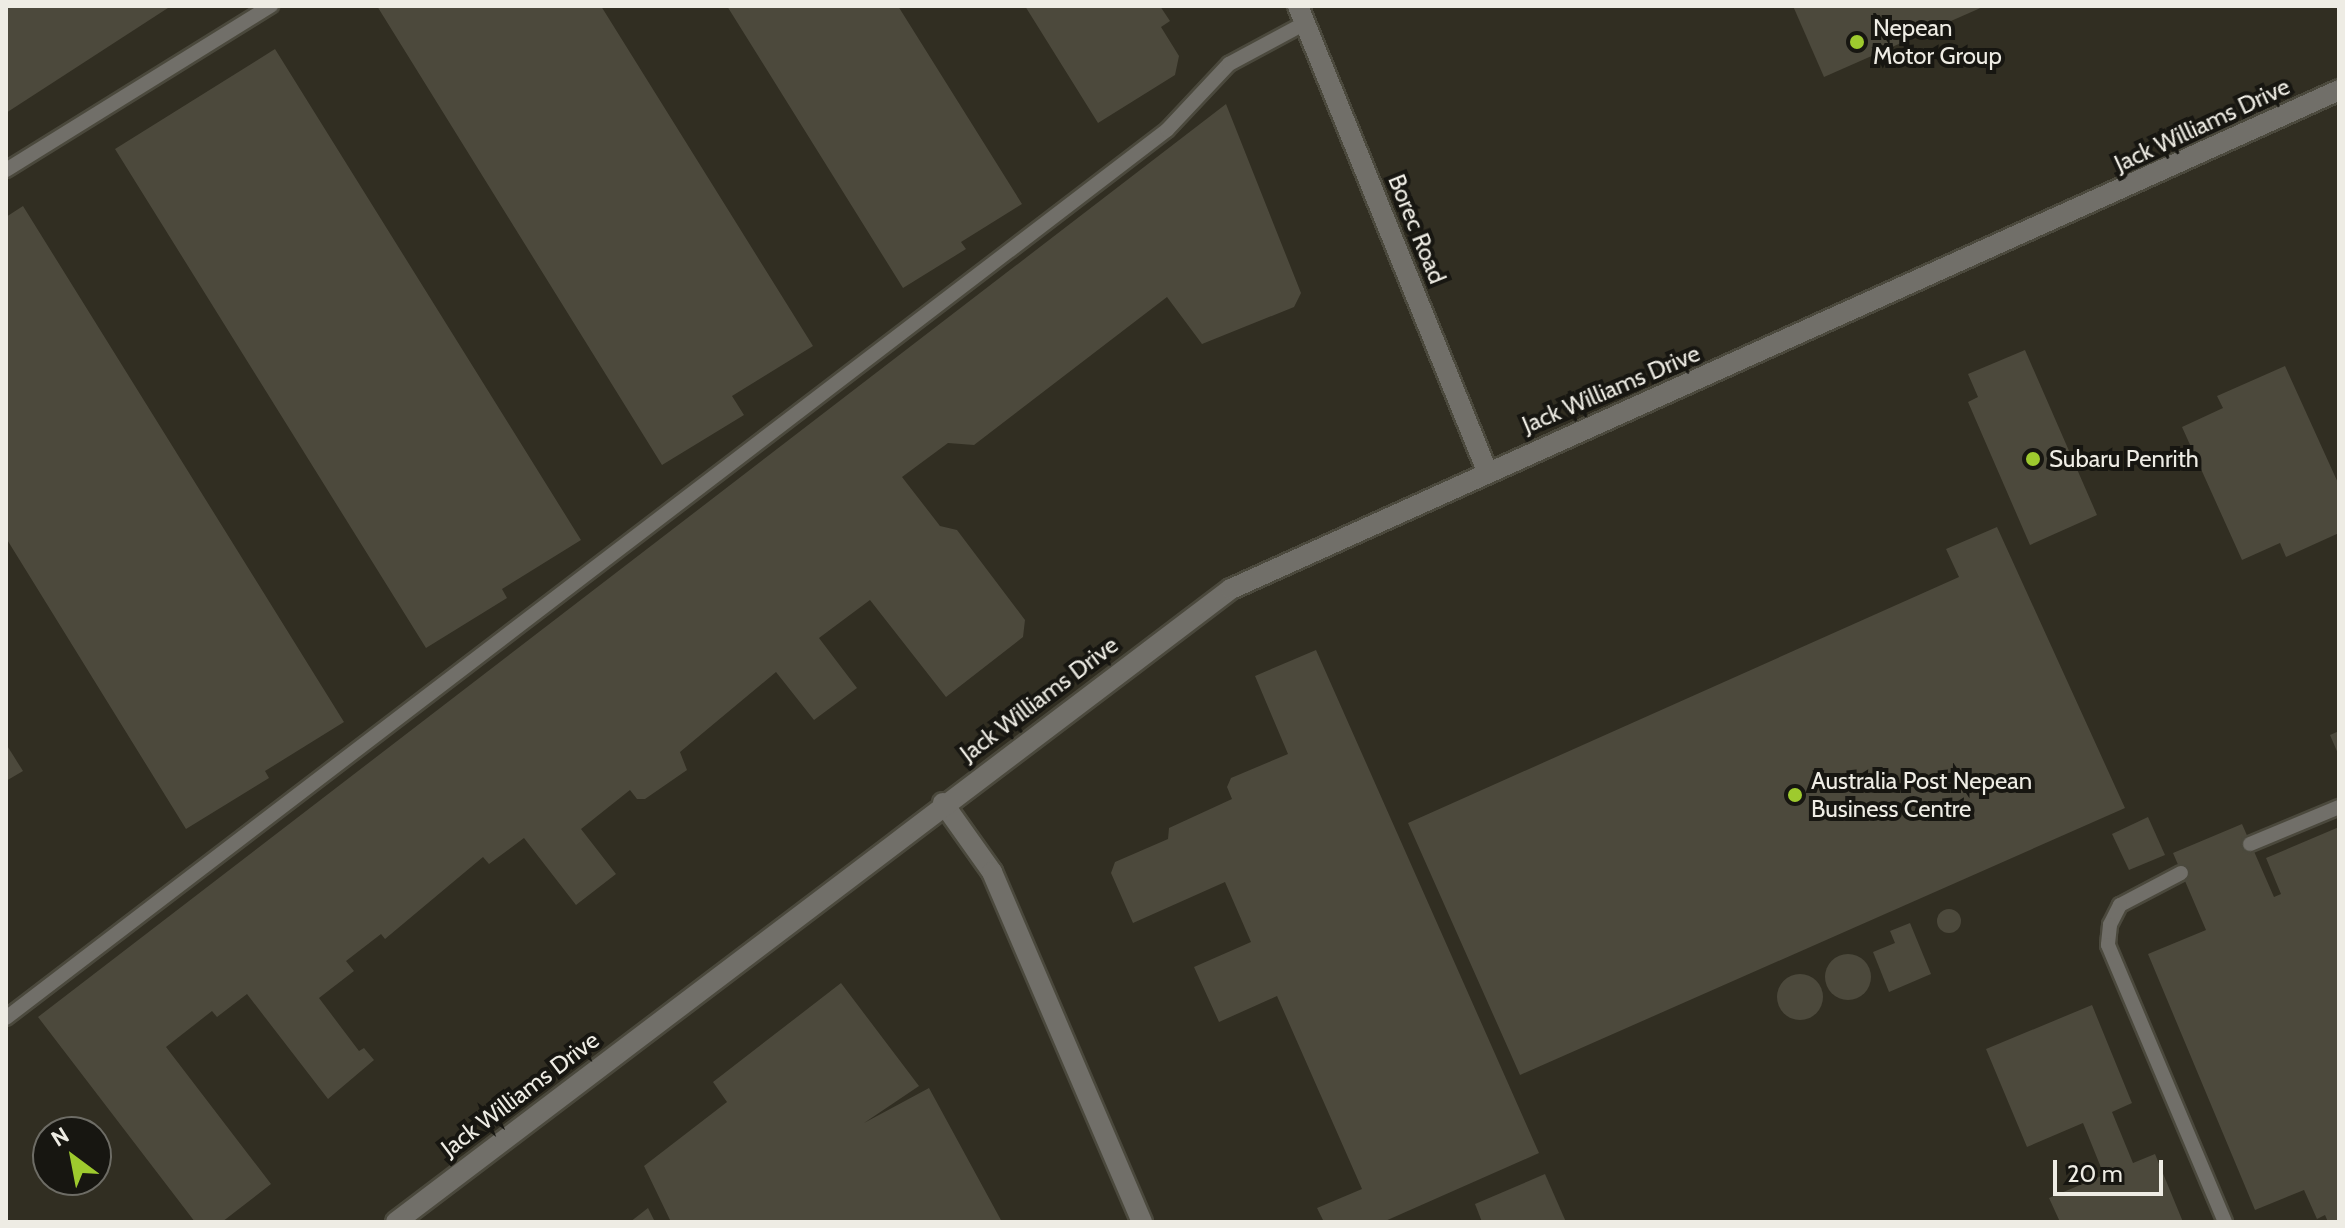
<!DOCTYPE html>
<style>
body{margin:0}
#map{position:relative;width:2345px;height:1228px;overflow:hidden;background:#312e22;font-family:Cabin,sans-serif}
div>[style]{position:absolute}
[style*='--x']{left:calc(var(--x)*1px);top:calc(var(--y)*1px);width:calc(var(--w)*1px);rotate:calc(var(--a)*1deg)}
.building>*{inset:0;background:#4c493c}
.round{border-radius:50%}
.roads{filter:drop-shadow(2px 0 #4b493d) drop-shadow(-2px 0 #4b493d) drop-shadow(0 2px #4b493d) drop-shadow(0 -2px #4b493d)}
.lane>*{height:14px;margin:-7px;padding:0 7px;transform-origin:7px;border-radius:7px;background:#716f69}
.street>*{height:20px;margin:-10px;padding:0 10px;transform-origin:10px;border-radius:10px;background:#716f69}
.dots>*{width:22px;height:22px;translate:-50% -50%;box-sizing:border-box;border:4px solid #171611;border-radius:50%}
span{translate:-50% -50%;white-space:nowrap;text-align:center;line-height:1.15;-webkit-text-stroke:8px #171611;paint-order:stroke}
.poi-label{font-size:24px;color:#eeece4}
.left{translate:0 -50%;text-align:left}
.street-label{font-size:24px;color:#eeece4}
.frame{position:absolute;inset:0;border:8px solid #eeece4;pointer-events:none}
.north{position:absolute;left:32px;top:1116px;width:80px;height:80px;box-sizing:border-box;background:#171611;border:2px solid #6d6c65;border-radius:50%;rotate:328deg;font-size:22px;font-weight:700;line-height:32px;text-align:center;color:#eeece4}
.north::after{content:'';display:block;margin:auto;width:28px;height:36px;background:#9eca2e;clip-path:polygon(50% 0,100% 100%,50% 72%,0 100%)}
.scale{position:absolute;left:2053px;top:1160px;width:110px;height:36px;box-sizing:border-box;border:4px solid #eeece4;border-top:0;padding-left:10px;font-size:24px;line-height:28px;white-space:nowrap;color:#eeece4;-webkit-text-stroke:6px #171611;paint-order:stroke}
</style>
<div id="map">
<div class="building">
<i style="clip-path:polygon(6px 6px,171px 6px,6px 113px)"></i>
<i style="clip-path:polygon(377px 6px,601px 6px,813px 346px,732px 396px,744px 415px,662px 465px)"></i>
<i style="clip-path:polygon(727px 6px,898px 6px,1022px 204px,961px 242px,966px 249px,903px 288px)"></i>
<i style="clip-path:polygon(1025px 6px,1160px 6px,1170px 21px,1161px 27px,1179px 56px,1175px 75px,1098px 123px)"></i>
<i style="clip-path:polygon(1793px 6px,1985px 6px,1824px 77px)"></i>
<i style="clip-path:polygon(275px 49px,581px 540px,502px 589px,507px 598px,426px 648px,115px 149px)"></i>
<i style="clip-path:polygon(1226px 104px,1301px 293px,1294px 307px,1202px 344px,1167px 297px,974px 445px,948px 443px,902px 477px,940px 526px,957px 530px,1025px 620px,1023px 637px,946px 697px,870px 600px,819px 638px,857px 688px,814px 720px,776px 672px,680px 752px,687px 770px,645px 799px,637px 799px,630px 790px,581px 829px,616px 874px,576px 905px,524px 838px,489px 864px,483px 857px,385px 939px,381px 934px,346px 961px,354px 971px,319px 998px,359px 1051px,364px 1048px,374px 1060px,328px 1099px,247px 994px,217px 1017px,212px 1011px,166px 1047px,271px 1184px,222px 1222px,195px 1222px,38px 1017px)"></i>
<i style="clip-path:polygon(23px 206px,344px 722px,265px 771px,269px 778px,186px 829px,6px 538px,6px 217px)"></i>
<i style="clip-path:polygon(2025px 350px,2097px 515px,2030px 545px,1968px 402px,1978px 397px,1968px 374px)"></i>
<i style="clip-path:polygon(2285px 366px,2339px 485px,2339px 533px,2286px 557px,2280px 543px,2242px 560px,2182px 427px,2223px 408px,2217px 396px)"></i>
<i style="clip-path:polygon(1997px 527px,2125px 808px,1520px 1075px,1408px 823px,1959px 577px,1946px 549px)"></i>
<i style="clip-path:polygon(1316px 650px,1539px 1153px,1383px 1222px,1324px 1222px,1317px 1208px,1362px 1189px,1277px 996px,1219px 1022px,1194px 967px,1251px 942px,1225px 882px,1133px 923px,1111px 873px,1115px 862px,1168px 839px,1169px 828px,1232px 799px,1227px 787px,1231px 778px,1288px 754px,1255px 676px)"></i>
<i style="clip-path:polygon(2339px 731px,2339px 756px,2330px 735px)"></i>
<i style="clip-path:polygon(6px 744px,23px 771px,6px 781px)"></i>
<i style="clip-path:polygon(2148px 817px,2165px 855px,2129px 870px,2112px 834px)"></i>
<i style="clip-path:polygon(2242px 824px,2274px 897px,2281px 894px,2266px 858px,2339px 827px,2339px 1222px,2328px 1222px,2325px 1215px,2317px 1219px,2304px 1190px,2255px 1210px,2148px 954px,2206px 930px,2173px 853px)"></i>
<i class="round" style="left:1937px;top:909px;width:24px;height:24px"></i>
<i style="clip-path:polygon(1910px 923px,1931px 974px,1889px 992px,1873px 952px,1895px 943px,1890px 931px)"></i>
<i class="round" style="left:1825px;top:954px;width:46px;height:46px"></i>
<i class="round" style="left:1777px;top:974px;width:46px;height:46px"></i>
<i style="clip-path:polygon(841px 983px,919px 1086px,864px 1123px,929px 1088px,1002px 1222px,671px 1222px,644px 1166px,727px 1102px,713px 1082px)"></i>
<i style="clip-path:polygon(2092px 1005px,2132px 1103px,2112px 1112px,2133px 1163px,2155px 1154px,2183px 1222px,2060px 1222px,2049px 1198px,2104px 1175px,2083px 1123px,2027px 1147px,1986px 1049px)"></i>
<i style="clip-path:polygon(1545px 1174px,1566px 1222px,1482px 1222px,1475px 1204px)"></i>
<i style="clip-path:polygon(648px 1208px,655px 1222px,630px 1222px)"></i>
</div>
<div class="roads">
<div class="lane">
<i style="--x:6;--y:170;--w:312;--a:-31.8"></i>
<i style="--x:2250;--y:844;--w:96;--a:-22.6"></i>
<i style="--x:2181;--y:873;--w:69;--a:152.3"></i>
<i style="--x:2120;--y:905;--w:22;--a:117"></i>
<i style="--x:2110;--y:925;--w:20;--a:96"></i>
<i style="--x:2108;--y:945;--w:301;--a:67.1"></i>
<i style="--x:6;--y:1018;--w:1462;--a:-37.41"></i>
<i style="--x:1167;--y:130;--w:91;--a:-46.8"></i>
<i style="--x:1229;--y:64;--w:86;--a:-28.3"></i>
</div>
<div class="street">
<i style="--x:1298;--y:6;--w:502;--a:67.88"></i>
<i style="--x:943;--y:803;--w:85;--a:54.6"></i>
<i style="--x:992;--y:872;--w:381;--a:66.8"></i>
<i style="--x:396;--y:1222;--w:1048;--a:-37.17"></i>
<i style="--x:1231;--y:589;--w:1215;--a:-24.24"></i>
</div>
</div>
<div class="dots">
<i style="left:1857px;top:42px;background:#9eca2e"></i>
<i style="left:2033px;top:459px;background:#9eca2e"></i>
<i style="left:1795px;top:795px;background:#9eca2e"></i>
</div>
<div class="poi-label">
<span class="left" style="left:1873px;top:42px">Nepean<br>Motor Group</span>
<span class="left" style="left:2049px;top:459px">Subaru Penrith</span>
<span class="left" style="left:1811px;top:795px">Australia Post Nepean<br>Business Centre</span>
</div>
<div class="street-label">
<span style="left:2202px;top:125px;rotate:-25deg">Jack Williams Drive</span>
<span style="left:1417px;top:229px;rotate:68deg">Borec Road</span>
<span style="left:1611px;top:389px;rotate:-23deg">Jack Williams Drive</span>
<span style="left:1039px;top:699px;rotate:-37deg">Jack Williams Drive</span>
<span style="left:520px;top:1094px;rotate:-37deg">Jack Williams Drive</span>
</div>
<div class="frame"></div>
<div class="north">N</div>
<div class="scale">20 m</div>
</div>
